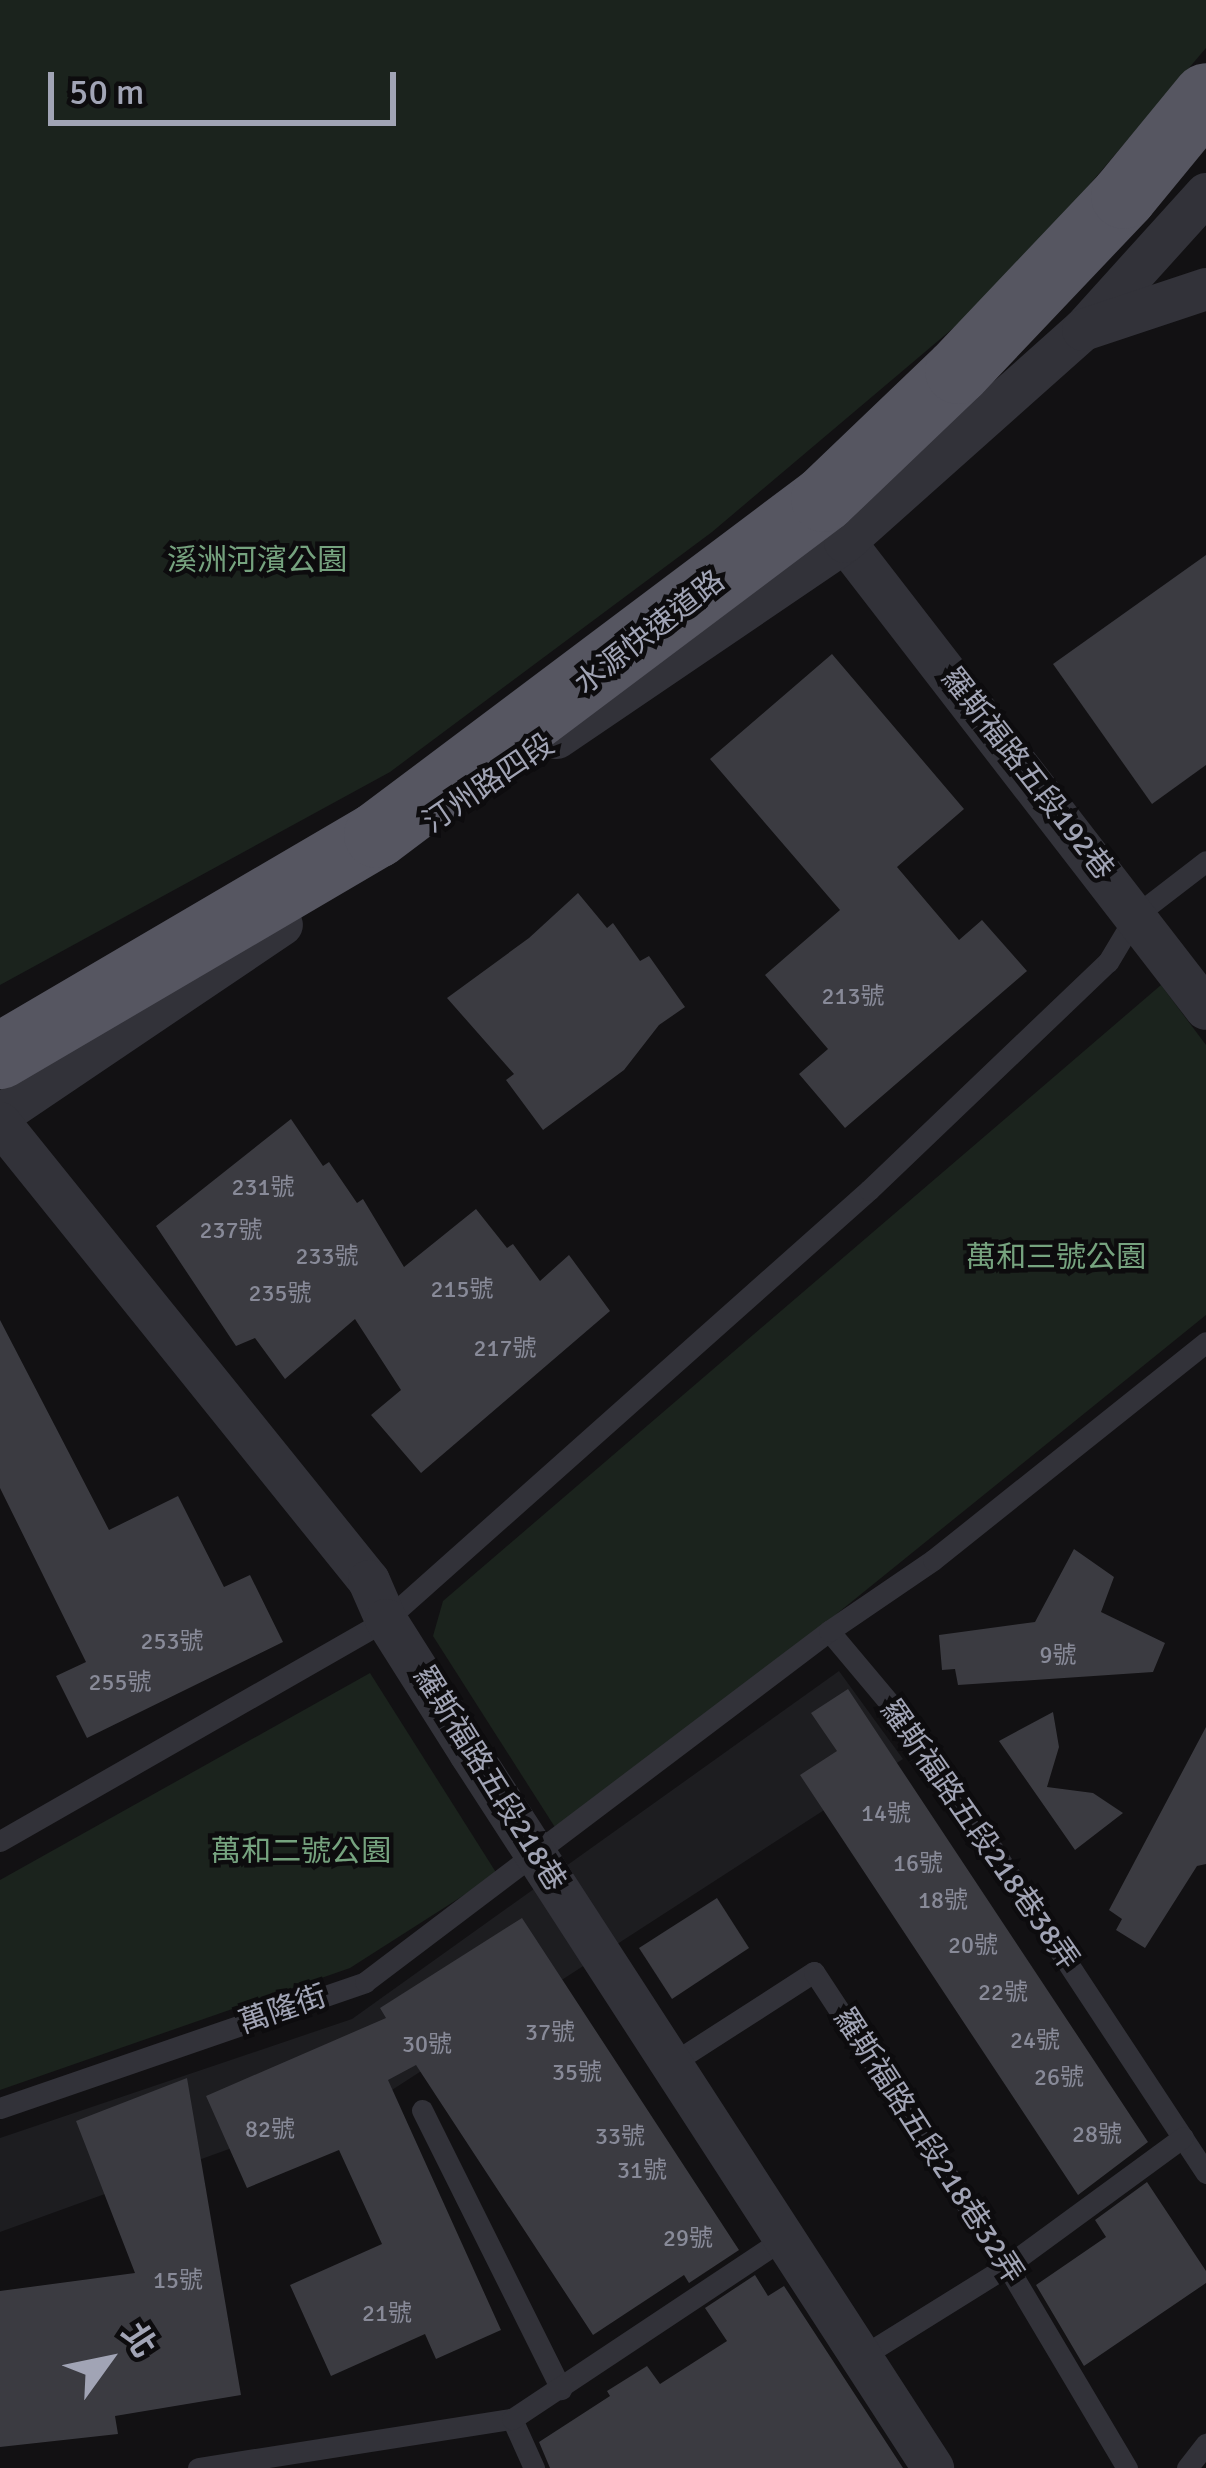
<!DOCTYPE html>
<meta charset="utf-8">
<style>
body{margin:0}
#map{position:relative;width:1206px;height:2468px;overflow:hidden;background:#121113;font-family:Signika,"Noto Sans TC",sans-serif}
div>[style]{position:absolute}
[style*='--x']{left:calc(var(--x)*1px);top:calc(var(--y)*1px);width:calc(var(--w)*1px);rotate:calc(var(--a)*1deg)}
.built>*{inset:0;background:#1d1d20}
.green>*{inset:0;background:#1b231d}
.building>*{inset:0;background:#3b3b41}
.service>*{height:21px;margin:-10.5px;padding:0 10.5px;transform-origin:10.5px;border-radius:10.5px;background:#323239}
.minor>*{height:42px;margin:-21px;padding:0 21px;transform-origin:21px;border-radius:21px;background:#323239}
.trunk>*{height:66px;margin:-33px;padding:0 33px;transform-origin:33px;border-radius:33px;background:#565661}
span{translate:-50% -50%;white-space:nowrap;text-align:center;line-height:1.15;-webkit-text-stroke:9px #0d0c0e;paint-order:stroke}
.number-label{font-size:24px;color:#888a98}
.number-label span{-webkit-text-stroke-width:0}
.park-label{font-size:30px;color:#76a37f}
.street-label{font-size:30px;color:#a1a4b5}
.north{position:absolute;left:48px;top:2300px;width:120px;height:120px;-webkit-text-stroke:9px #0d0c0e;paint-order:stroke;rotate:57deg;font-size:33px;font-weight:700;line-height:48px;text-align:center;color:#a1a4b5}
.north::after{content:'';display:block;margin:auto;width:42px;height:54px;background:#a1a4b5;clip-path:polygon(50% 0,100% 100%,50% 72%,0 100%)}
.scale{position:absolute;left:48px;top:72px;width:348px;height:54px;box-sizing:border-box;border:6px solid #a1a4b5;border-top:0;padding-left:15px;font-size:36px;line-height:42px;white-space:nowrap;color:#a1a4b5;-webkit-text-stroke:9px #0d0c0e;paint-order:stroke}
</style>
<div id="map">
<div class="built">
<i style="clip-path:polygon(839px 1671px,903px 1759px,392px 2090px,0 2232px,0 2138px,352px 2019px)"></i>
</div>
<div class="green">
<i style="clip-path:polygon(0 0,1206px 0,1206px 48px,1003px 286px,712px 532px,390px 772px,0 985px)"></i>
<i style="clip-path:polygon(1161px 985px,1206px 1045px,1206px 1315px,755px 1680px,558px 1832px,433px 1636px,443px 1601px)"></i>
<i style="clip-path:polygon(370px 1673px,497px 1874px,350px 1968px,0 2090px,0 1880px)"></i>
</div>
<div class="building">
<i style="clip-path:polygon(1206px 555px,1206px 765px,1152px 804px,1053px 664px)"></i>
<i style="clip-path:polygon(832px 654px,964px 809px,897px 867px,959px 940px,982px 920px,1027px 971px,845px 1128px,799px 1074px,828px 1049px,765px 975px,840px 910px,710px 759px)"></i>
<i style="clip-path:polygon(578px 893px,607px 928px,613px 923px,640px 961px,649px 956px,685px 1007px,659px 1025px,624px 1070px,543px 1130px,506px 1080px,514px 1074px,447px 998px,529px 938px)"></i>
<i style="clip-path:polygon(291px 1119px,323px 1166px,329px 1162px,357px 1203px,363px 1199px,404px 1267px,476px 1209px,507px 1248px,513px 1244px,540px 1281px,569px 1255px,610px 1311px,421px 1473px,371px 1415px,401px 1390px,355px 1319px,285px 1379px,255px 1338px,236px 1346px,156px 1226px)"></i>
<i style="clip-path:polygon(0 1320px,109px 1530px,178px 1496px,224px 1587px,250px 1575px,283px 1642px,87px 1738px,56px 1676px,86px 1662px,0 1488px)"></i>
<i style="clip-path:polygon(1074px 1549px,1114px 1577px,1101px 1612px,1165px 1643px,1153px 1672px,958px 1685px,955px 1669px,942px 1670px,939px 1635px,1035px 1622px)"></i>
<i style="clip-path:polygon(848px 1689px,1148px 2142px,1078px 2195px,800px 1775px,837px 1751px,811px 1713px)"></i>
<i style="clip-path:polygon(1053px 1712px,1059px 1747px,1047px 1787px,1093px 1793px,1123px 1813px,1075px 1850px,999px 1741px)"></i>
<i style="clip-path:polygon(1206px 1727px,1206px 1864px,1197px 1866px,1145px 1948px,1116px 1930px,1122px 1919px,1109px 1910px)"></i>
<i style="clip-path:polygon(717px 1898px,749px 1948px,672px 1999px,639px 1948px)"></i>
<i style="clip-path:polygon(522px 1918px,739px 2250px,689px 2283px,684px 2275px,593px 2335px,416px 2065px,388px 2080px,501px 2330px,436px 2359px,425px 2334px,331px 2376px,290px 2285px,382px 2244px,339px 2150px,247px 2188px,206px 2096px,386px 2018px,380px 2008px)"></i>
<i style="clip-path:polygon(187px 2078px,241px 2395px,115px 2416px,118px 2434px,0 2447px,0 2291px,135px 2273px,76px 2121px)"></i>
<i style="clip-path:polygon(1147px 2182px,1206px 2271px,1206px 2283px,1084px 2366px,1036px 2285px,1106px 2237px,1095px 2220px)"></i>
<i style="clip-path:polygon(755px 2275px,768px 2296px,784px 2286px,903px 2468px,550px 2468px,539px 2442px,610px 2396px,607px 2391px,647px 2366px,660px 2384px,727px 2341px,705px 2308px)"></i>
</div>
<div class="service">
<i style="--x:829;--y:1631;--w:145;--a:50"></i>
<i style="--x:922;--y:1742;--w:516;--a:56.62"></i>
<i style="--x:0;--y:1841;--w:445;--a:-29.8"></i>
<i style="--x:386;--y:1620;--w:647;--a:-41.68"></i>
<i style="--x:869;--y:1190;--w:330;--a:-43.7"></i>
<i style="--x:1108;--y:962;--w:55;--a:-59.2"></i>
<i style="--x:1136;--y:915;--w:88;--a:-37.6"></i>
<i style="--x:671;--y:2064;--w:170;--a:-32.8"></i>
<i style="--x:814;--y:1972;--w:352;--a:56.7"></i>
<i style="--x:1007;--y:2266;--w:235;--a:59.3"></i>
<i style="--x:0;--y:2108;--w:386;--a:-19"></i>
<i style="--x:365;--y:1982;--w:582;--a:-37.11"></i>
<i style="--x:829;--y:1631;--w:126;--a:-34.3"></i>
<i style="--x:933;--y:1560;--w:349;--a:-38.6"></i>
<i style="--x:422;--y:2110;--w:312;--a:63.5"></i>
<i style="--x:861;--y:2357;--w:172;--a:-31.9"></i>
<i style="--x:1007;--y:2266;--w:218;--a:-36.2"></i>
<i style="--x:512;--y:2419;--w:54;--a:65.8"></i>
<i style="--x:198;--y:2468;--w:318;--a:-8.9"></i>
<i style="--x:512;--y:2419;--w:327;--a:-33.6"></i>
<i style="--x:1187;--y:2468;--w:31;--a:-52"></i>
</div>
<div class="minor">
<i style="--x:1084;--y:329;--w:182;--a:-47.9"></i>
<i style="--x:845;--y:542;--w:590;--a:52.3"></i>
<i style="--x:557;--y:738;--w:348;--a:-34.2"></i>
<i style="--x:845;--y:542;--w:319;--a:-41.7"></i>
<i style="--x:1083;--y:330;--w:130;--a:-18.4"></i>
<i style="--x:0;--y:1115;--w:340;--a:-34"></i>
<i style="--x:0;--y:1123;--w:588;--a:51.14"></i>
<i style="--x:369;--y:1581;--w:43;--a:66.4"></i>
<i style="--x:386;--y:1620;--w:157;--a:57.7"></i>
<i style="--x:470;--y:1753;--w:852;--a:57.07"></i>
</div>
<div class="trunk">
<i style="--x:0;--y:1056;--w:437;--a:-30.4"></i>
<i style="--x:377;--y:835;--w:559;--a:-36.93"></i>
<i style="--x:824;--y:499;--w:185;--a:-43.7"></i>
<i style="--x:958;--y:371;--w:241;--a:-46.5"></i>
<i style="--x:1124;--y:196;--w:129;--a:-50.6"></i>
</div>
<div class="number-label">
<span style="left:853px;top:997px">213號</span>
<span style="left:263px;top:1188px">231號</span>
<span style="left:231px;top:1231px">237號</span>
<span style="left:327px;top:1257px">233號</span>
<span style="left:462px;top:1290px">215號</span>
<span style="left:280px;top:1294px">235號</span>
<span style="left:505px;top:1349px">217號</span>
<span style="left:172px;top:1642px">253號</span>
<span style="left:1058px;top:1656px">9號</span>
<span style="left:120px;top:1683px">255號</span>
<span style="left:886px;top:1814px">14號</span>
<span style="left:918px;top:1864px">16號</span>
<span style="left:943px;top:1901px">18號</span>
<span style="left:973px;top:1946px">20號</span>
<span style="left:1003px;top:1993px">22號</span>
<span style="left:550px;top:2033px">37號</span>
<span style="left:1035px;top:2041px">24號</span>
<span style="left:427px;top:2045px">30號</span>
<span style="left:577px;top:2073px">35號</span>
<span style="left:1059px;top:2078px">26號</span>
<span style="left:270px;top:2130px">82號</span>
<span style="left:1097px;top:2135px">28號</span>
<span style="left:620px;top:2137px">33號</span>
<span style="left:642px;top:2171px">31號</span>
<span style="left:688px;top:2239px">29號</span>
<span style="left:178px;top:2281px">15號</span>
<span style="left:387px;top:2314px">21號</span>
</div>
<div class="park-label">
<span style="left:257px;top:561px">溪洲河濱公園</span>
<span style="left:1056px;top:1258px">萬和三號公園</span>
<span style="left:301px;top:1852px">萬和二號公園</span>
</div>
<div class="street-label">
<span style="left:650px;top:633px;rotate:-38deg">水源快速道路</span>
<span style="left:1027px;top:774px;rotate:52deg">羅斯福路五段192巷</span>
<span style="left:489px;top:784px;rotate:-34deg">汀州路四段</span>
<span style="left:489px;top:1779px;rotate:58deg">羅斯福路五段218巷</span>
<span style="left:979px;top:1835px;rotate:55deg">羅斯福路五段218巷38弄</span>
<span style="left:283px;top:2010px;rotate:-19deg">萬隆街</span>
<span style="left:928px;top:2146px;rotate:57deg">羅斯福路五段218巷32弄</span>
</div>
<div class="north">北</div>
<div class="scale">50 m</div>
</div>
